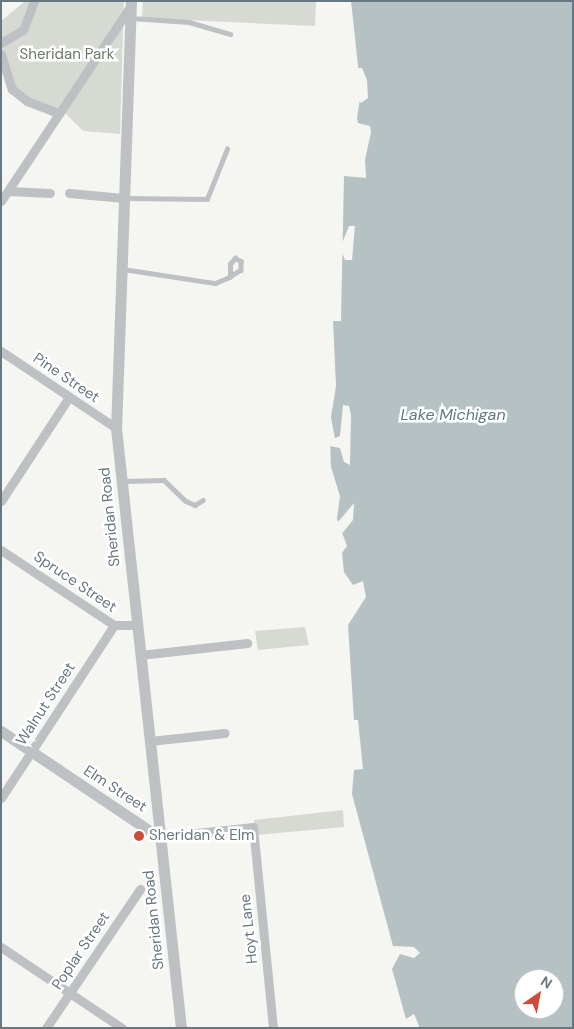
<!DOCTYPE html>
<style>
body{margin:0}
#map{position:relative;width:574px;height:1029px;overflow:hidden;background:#f5f5f2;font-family:"DM Sans",sans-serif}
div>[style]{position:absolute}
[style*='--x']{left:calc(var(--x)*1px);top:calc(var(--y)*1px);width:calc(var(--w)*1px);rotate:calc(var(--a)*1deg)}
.green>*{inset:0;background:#d6dad2}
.water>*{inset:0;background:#b5c1c3}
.pier>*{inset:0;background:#f5f5f2}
.service>*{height:4.5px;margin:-2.25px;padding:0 2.25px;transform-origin:2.25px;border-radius:2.25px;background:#bdc1c4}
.minor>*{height:9px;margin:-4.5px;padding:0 4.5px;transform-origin:4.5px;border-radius:4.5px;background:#bdc1c4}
.tertiary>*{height:11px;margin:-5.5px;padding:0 5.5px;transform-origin:5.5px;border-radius:5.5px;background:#bdc1c4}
.dots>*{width:14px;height:14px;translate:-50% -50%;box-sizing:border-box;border:2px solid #fff;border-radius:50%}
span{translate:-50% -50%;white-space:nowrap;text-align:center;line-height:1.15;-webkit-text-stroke:5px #fff;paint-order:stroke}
.park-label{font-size:15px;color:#6c7866}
.street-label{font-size:15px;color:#687880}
.poi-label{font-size:15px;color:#687880}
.left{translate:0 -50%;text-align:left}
.water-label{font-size:16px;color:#64797c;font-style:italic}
.frame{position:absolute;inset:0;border:2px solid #687880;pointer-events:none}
.north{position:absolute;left:514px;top:969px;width:50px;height:50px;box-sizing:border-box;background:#fff;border:1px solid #c3c9cc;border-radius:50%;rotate:33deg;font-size:14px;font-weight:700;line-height:20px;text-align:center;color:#687880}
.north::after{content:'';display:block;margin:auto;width:18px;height:22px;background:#cd4b3b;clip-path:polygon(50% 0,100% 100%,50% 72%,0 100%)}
</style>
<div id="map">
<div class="green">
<i style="clip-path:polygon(25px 1px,124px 1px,120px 134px,83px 131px,66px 114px,24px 95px,13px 84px,1px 44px,1px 21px)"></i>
<i style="clip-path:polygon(143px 1px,316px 1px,315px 26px,142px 18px)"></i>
<i style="clip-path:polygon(305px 627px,309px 645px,258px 650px,255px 631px)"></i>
<i style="clip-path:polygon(343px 810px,344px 827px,256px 835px,254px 820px)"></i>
</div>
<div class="water">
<i style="clip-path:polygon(evenodd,351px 1px,573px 1px,573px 1028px,420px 1028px,414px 1014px,406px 1019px,392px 969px,400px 954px,414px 958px,420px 953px,414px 947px,393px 946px,352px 794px,354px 770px,363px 769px,358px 720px,354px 720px,348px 625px,366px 597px,363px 581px,353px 585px,344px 572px,342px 553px,347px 546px,337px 519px,340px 496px,331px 467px,330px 440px,335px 439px,331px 417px,336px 386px,333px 321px,341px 321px,344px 176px,366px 178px,365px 160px,371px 132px,370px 126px,358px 123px,357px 118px,361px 93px,351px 1px,524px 979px,554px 979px,554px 1009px,524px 1009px,524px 979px)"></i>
</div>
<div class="pier">
<i style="clip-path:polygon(356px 68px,362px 68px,367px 80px,368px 98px,361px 103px,357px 98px)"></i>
<i style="clip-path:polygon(349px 226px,355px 226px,352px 260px,345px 260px,340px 248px)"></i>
<i style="clip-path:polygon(343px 405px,349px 406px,351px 415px,350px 465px,344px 462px,340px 448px,329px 446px,328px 441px,340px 436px)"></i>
<i style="clip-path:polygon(354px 503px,353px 520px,340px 536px,338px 522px)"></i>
</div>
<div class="service">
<i style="--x:131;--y:18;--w:58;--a:3.9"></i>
<i style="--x:189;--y:22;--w:43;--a:16.3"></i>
<i style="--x:125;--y:198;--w:82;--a:0.7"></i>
<i style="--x:207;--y:199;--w:54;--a:-68.2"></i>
<i style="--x:123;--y:269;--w:93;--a:8.7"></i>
<i style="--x:215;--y:283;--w:16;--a:-22"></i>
<i style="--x:230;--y:277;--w:13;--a:-90"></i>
<i style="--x:230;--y:264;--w:8;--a:-50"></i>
<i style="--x:235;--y:258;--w:7;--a:27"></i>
<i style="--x:241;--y:261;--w:9;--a:90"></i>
<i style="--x:241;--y:270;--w:13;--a:148"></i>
<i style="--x:123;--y:481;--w:41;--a:-1.4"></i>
<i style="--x:164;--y:480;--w:30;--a:44"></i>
<i style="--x:186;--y:501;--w:10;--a:24"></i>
<i style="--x:195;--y:505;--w:9;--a:-32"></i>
</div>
<div class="minor">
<i style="--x:1;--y:43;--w:26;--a:-31"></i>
<i style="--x:23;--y:30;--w:31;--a:-69"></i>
<i style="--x:1;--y:54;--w:37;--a:73"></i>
<i style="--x:12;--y:89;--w:19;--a:39"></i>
<i style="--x:27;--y:101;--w:34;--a:21"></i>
<i style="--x:8;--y:191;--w:42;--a:2.7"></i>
<i style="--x:69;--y:193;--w:55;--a:5.2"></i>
<i style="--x:1;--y:201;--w:233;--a:-56.4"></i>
<i style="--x:1;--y:351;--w:138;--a:33.8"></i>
<i style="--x:1;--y:501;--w:124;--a:-56.8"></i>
<i style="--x:1;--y:550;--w:136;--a:33.6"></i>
<i style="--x:114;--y:625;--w:23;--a:0"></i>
<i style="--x:140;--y:655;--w:108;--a:-6.4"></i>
<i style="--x:150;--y:741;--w:75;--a:-6.1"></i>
<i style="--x:1;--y:798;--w:207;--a:-56.8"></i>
<i style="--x:159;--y:837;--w:95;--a:-6.1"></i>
<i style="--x:253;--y:827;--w:202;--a:84.3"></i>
<i style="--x:1;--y:947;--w:146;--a:33.8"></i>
<i style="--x:46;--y:1028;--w:168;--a:-55.9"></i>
</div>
<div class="tertiary">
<i style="--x:131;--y:1;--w:427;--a:92"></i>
<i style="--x:116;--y:428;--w:604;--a:83.82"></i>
<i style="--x:1;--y:731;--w:190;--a:33.9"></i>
</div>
<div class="dots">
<i style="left:139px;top:836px;background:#cd4b3b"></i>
</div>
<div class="park-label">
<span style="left:67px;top:55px">Sheridan Park</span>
</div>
<div class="street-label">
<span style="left:66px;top:378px;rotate:34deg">Pine Street</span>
<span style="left:110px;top:517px;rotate:-96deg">Sheridan Road</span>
<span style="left:75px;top:582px;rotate:34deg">Spruce Street</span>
<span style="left:46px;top:704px;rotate:-57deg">Walnut Street</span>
<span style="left:115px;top:789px;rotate:33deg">Elm Street</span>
<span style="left:154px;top:920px;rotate:-96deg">Sheridan Road</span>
<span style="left:249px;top:929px;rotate:-96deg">Hoyt Lane</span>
<span style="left:81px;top:951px;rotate:-56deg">Poplar Street</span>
</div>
<div class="poi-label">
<span class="left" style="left:149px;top:836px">Sheridan &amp; Elm</span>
</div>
<div class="water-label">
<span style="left:453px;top:415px">Lake Michigan</span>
</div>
<div class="frame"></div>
<div class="north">N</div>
</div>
